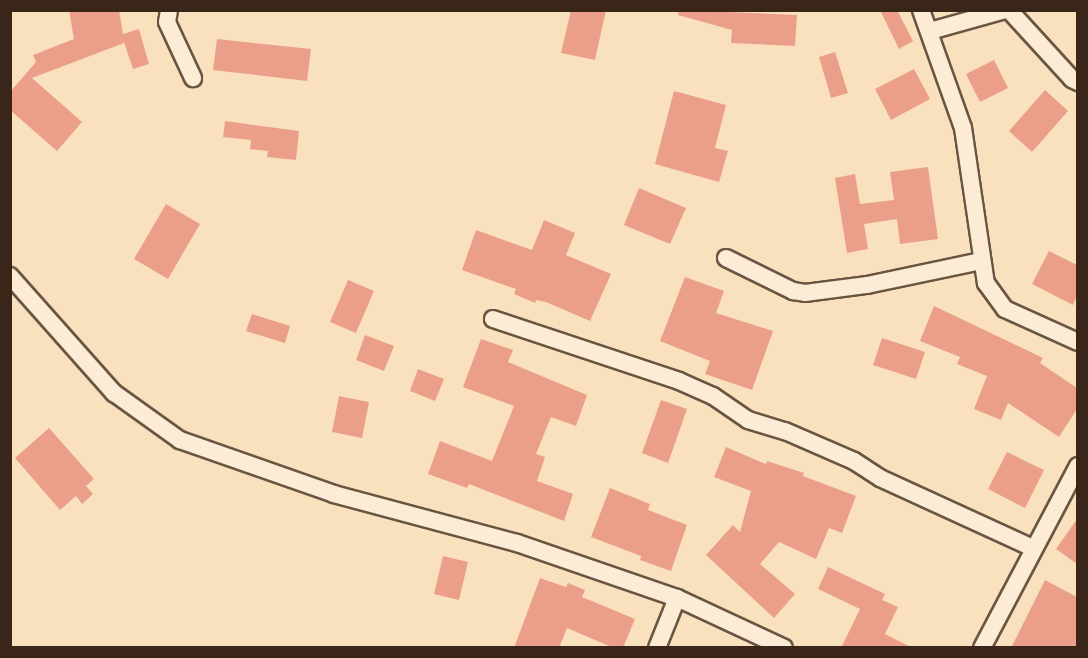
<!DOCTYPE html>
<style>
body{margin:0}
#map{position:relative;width:1088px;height:658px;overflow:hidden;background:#fae1be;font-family:"Libre Caslon Text",serif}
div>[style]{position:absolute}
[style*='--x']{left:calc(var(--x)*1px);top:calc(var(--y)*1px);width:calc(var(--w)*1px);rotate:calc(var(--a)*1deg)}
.building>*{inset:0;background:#eb9f8b}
.roads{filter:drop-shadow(2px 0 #695542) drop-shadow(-2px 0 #695542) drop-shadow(0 2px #695542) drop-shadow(0 -2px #695542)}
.street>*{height:16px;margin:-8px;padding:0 8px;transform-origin:8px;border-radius:8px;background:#fcecd5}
span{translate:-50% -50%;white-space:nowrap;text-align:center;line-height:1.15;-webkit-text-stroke:5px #fcecd5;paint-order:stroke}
.frame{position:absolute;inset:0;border:12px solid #392619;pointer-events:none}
</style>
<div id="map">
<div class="building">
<i style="clip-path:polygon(69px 10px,119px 10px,123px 34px,139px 29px,149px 64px,133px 69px,123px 39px,124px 43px,32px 78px,82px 122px,57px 151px,10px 110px,10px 92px,36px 62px,33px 55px,74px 39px)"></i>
<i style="clip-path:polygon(571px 10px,606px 10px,595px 60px,561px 53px)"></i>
<i style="clip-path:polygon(679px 10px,797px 15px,795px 46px,731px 43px,732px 30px,678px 15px)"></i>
<i style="clip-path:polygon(880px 10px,897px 10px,913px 41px,899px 49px)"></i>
<i style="clip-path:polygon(217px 39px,311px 49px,307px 81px,213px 70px)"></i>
<i style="clip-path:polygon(835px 52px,848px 93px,831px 98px,819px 57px)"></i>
<i style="clip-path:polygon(994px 60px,1008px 88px,980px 102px,966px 74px)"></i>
<i style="clip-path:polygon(914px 69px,930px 99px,891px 120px,875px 89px)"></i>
<i style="clip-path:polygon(1045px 90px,1068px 111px,1032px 152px,1009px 131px)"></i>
<i style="clip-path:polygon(674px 91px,726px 105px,715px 148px,728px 151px,719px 182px,655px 164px)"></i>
<i style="clip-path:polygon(225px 121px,299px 131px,296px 160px,267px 157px,268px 151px,250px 149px,251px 140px,223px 137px)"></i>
<i style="clip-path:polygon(928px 167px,938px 239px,900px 244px,897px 219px,864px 224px,868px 249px,847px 253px,835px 178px,855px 174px,860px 204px,894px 200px,890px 172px)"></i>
<i style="clip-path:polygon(639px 188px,686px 208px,670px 244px,624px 225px)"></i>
<i style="clip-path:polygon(166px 204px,200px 224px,168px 279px,134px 259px)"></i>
<i style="clip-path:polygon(544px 220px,575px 233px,566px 255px,611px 274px,590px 321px,546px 302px,536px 300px,535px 303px,514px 294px,516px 289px,462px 270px,476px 230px,532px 250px)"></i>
<i style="clip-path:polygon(1049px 251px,1077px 265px,1077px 295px,1073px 305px,1032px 284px)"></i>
<i style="clip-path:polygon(685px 277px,724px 291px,716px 313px,773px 331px,752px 390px,705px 374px,710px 361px,660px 341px)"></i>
<i style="clip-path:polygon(348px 280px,374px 291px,356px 333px,330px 322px)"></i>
<i style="clip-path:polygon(934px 306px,1043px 358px,1040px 363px,1077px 388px,1077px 409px,1059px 437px,1008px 403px,1001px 420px,974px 409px,987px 376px,957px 364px,960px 357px,920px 341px)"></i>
<i style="clip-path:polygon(252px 314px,290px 326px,285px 343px,246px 331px)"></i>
<i style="clip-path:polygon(365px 335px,394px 346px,384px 371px,356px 360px)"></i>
<i style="clip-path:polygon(882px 338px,925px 352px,916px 379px,873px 365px)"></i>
<i style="clip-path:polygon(481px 339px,513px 350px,508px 362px,587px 395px,576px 426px,551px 417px,536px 454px,545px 457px,537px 481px,573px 494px,564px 521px,469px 484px,467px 488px,428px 474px,440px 441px,492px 461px,514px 406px,463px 387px)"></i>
<i style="clip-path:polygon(418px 369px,444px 379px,435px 401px,410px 391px)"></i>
<i style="clip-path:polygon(339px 396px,369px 402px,362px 438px,332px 432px)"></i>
<i style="clip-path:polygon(661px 400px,687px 409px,668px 463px,642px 453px)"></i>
<i style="clip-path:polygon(49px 428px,94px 479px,86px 486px,93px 494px,82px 504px,76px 496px,60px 510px,15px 458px)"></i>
<i style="clip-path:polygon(726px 447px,766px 464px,767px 461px,804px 473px,803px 476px,856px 496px,842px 533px,829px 528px,816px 559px,779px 542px,760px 564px,795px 594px,774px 618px,706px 555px,733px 525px,740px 532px,751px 491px,714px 477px)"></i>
<i style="clip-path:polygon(1007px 452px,1044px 470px,1025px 508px,988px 489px)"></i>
<i style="clip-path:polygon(610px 488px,650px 504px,648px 510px,687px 525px,671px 571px,640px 560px,641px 556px,591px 537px)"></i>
<i style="clip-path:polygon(1077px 519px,1077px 564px,1056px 549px)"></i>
<i style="clip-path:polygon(443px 556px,468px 562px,459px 600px,434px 594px)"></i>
<i style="clip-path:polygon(828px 567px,885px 594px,882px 600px,898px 607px,885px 634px,913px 648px,841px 648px,860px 609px,818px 589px)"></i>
<i style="clip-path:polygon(540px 578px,566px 587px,568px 583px,585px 590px,582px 597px,635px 619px,623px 648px,614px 648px,567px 628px,559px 648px,514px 648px)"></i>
<i style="clip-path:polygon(1045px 580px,1077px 597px,1077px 648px,1011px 648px)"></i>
</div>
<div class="roads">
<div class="street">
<i style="--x:169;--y:10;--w:12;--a:99"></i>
<i style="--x:167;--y:22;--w:62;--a:65.1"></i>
<i style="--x:921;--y:10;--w:125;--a:70.4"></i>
<i style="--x:963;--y:128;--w:157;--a:81.6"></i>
<i style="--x:986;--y:283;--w:32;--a:54"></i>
<i style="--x:1005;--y:309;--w:80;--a:24.3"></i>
<i style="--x:1009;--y:10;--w:93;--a:47.6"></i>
<i style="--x:1072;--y:79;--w:7;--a:27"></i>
<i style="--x:930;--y:31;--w:78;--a:-15.6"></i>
<i style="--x:726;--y:258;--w:75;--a:26.2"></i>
<i style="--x:793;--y:291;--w:12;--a:9"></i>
<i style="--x:805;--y:293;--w:63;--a:-7.4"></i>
<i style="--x:867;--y:285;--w:116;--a:-11.9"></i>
<i style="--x:10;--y:276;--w:157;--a:48.4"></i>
<i style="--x:114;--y:393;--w:81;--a:35.5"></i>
<i style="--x:180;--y:440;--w:163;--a:19.3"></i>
<i style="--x:334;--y:494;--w:189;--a:15"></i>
<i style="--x:517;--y:543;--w:169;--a:19"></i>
<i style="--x:677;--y:598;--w:118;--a:25"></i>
<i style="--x:493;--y:319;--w:196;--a:18.4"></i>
<i style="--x:679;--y:381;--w:37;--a:24"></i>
<i style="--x:713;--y:396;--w:42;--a:34.4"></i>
<i style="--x:748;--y:420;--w:39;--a:17"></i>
<i style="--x:785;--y:431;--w:75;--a:23.5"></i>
<i style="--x:854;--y:461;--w:31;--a:33"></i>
<i style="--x:880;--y:478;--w:168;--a:24.6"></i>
<i style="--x:657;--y:648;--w:54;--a:-68.2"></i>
<i style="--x:982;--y:648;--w:206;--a:-62.2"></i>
</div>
</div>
<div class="frame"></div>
</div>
